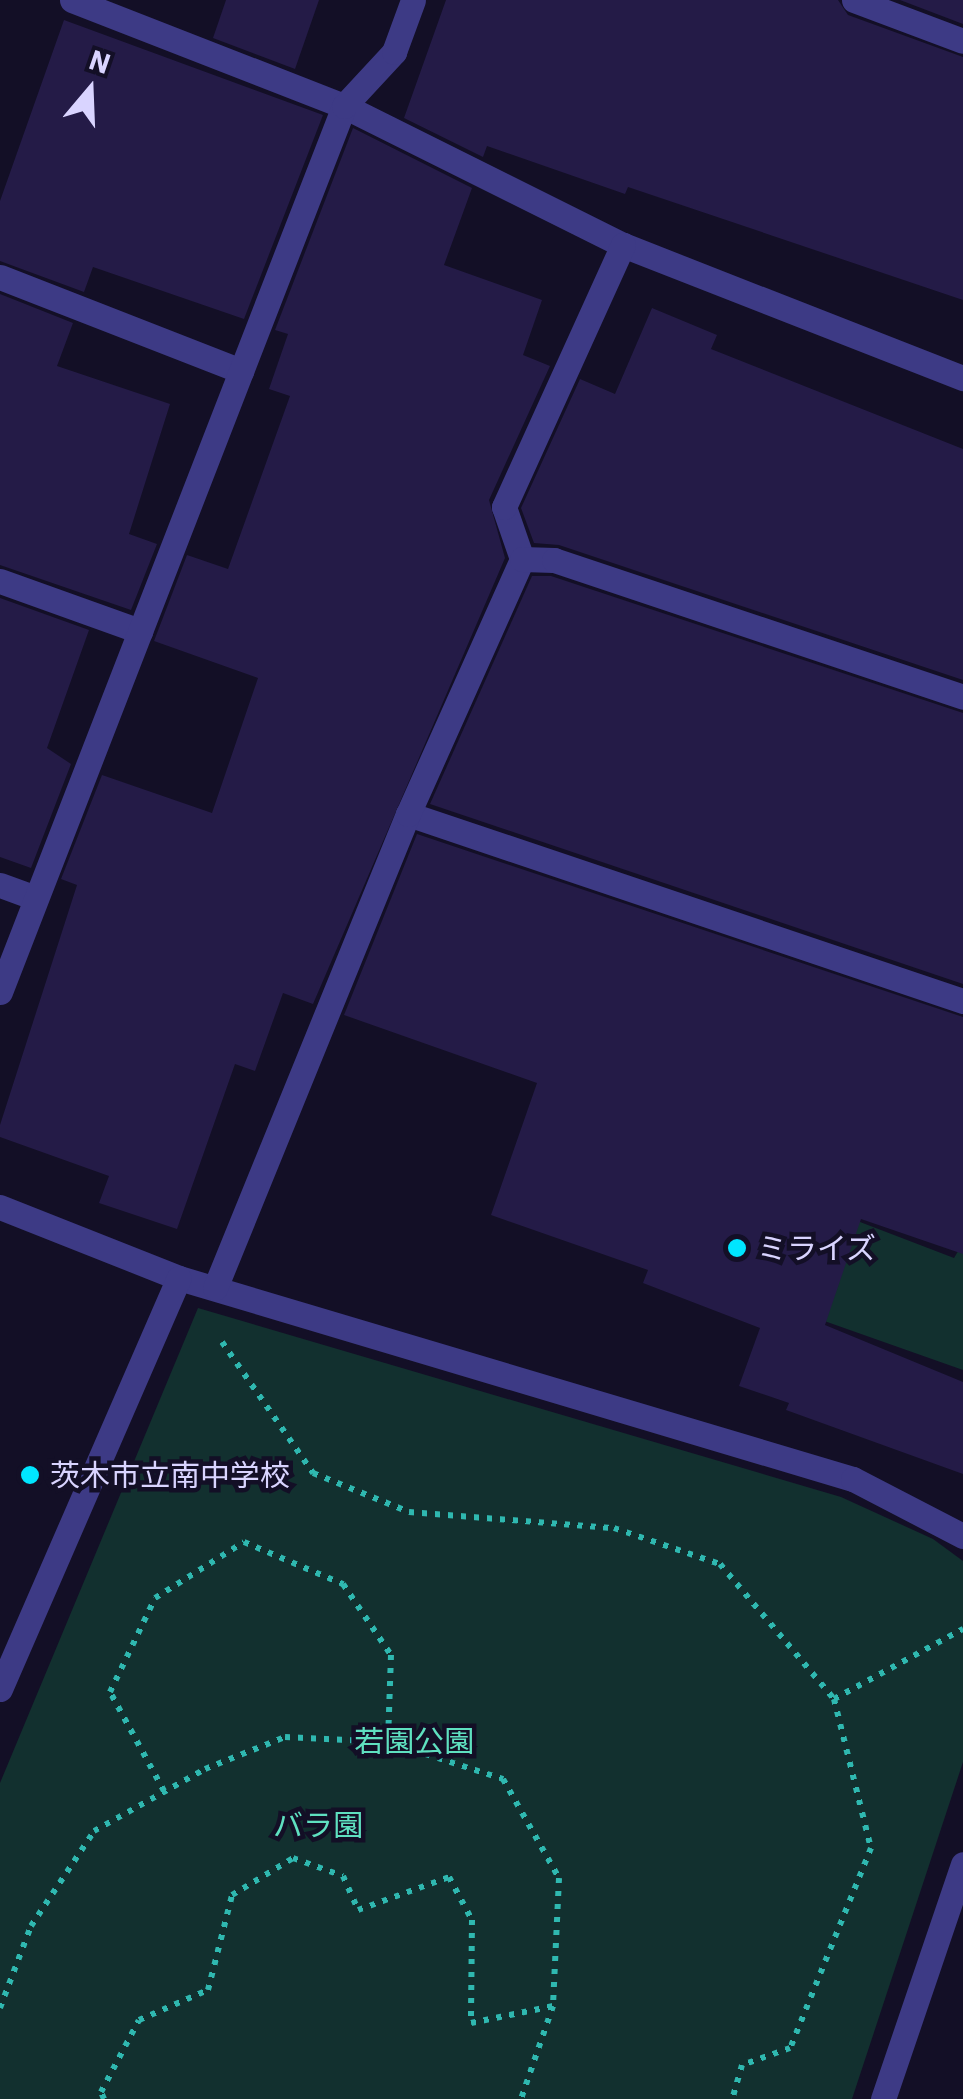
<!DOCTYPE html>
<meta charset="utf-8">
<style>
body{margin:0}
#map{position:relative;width:963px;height:2099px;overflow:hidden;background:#130f26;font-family:"IBM Plex Sans","Noto Sans JP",sans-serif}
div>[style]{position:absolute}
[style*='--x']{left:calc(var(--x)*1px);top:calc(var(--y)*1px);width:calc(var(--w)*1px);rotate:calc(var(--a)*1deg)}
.green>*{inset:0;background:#12302f}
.building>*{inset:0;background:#241b47}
.path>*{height:6px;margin-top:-3px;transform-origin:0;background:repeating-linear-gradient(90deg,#2fb8b0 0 5px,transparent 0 13px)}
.lane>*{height:25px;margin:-12.5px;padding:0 12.5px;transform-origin:12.5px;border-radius:12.5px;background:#3d3a85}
.street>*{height:25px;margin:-12.5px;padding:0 12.5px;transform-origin:12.5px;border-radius:12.5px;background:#3d3a85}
.dots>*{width:28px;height:28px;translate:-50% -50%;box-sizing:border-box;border:5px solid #130f26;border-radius:50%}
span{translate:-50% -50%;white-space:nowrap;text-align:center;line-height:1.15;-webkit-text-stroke:9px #130f26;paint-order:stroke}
.poi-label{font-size:30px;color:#d9d4ff}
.left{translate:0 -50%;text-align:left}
.park-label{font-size:30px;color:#5fe0c0}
.north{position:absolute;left:40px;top:40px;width:100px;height:100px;-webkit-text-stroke:8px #130f26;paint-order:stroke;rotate:19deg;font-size:28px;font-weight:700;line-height:40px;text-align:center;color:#d9d4ff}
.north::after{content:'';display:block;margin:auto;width:35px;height:45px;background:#d9d4ff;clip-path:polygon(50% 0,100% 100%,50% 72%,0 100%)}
</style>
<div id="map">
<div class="green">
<i style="clip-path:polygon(847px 1217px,954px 1258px,963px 1243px,963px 1370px,813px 1317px)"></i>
<i style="clip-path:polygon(198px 1308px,841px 1497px,933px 1539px,963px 1561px,963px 1762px,852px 2099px,0 2099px,0 1783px)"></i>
</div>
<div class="building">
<i style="clip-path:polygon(226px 0,319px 0,295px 69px,213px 38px)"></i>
<i style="clip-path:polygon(446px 0,838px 0,848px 15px,963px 57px,963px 300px,628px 187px,625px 194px,487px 146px,483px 157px,404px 118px)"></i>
<i style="clip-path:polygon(900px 0,963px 0,963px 24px)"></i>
<i style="clip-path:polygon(64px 20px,323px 115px,244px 319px,93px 267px,84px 292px,0 261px,0 201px)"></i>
<i style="clip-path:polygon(353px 128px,472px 188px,444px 265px,542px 300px,523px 355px,550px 366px,489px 500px,505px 558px,313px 1004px,283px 993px,255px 1071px,235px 1064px,177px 1229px,99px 1203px,109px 1176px,0 1137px,0 1125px,77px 885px,61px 879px,102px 775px,212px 813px,258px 678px,154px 641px,187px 555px,228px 569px,290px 396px,269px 389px,288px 334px,275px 330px)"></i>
<i style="clip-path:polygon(0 294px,73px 323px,57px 366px,170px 404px,129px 534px,157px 544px,131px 610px,0 565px)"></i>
<i style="clip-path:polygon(652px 308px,717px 335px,711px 349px,963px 449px,963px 680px,559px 545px,534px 543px,521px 508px,580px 379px,615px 394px)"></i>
<i style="clip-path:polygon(532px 576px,551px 576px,963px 713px,963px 984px,430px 804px)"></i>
<i style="clip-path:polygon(0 598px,89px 630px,47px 748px,71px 764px,31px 868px,0 857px)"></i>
<i style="clip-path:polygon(417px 834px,963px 1017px,963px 1254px,861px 1219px,825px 1325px,963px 1382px,963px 1474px,786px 1410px,789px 1403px,739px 1386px,760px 1328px,643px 1283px,648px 1270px,491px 1215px,537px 1083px,344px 1015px)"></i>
</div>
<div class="path">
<i style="--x:222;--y:1342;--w:160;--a:55.2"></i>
<i style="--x:313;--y:1473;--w:104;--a:22.1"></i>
<i style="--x:409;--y:1512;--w:206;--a:4.5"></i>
<i style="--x:614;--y:1528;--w:112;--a:18.8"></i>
<i style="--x:720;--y:1564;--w:177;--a:49.8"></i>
<i style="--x:834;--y:1699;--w:154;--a:76.1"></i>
<i style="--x:871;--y:1848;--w:216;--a:112"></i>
<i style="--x:790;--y:2048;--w:51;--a:160.5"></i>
<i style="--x:742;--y:2065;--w:35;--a:106"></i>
<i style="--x:834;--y:1699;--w:147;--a:-28.5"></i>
<i style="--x:164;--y:1791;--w:113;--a:-118.6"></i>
<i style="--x:110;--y:1692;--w:104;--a:-64.4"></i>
<i style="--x:155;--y:1598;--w:105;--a:-32.2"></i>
<i style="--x:244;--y:1542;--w:108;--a:23"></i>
<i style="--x:343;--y:1584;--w:86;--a:55.9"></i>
<i style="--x:391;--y:1655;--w:87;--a:92"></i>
<i style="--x:0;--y:2008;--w:88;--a:-69.3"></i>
<i style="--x:31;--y:1926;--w:114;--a:-56.4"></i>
<i style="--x:94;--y:1831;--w:127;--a:-29.2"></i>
<i style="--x:205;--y:1769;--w:86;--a:-21.8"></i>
<i style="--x:285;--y:1737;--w:103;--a:2.8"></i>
<i style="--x:388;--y:1742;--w:121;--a:17.8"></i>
<i style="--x:503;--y:1779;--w:114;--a:60.5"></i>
<i style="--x:559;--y:1878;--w:128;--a:92.7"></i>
<i style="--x:553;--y:2006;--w:98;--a:109"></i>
<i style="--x:104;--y:2099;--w:8;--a:-113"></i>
<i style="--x:101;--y:2092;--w:81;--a:-62.2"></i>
<i style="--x:139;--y:2020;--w:75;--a:-23.5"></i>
<i style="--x:208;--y:1990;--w:98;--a:-75.8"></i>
<i style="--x:232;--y:1895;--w:71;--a:-31.2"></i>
<i style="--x:293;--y:1858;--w:53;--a:19.8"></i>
<i style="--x:343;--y:1876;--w:37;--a:66"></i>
<i style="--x:358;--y:1910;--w:97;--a:-19.9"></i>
<i style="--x:449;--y:1877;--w:49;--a:61.9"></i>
<i style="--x:472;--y:1920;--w:103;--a:90.6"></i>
<i style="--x:471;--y:2023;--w:84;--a:-11.7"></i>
</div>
<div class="lane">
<i style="--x:854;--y:0;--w:116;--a:20.6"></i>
<i style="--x:0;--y:277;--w:259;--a:21.3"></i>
<i style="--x:0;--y:581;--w:149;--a:19.7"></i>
<i style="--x:0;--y:885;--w:38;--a:20"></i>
</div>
<div class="street">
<i style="--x:72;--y:0;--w:292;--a:21.3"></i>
<i style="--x:344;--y:106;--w:312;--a:26.5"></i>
<i style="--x:623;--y:245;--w:365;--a:21.4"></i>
<i style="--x:522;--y:559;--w:55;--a:-109.1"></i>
<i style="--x:504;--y:507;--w:288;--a:-65.6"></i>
<i style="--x:408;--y:814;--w:586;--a:18.62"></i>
<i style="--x:0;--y:992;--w:950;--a:-68.78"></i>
<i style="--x:344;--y:106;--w:74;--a:-47.2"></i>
<i style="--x:394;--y:52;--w:55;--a:-69.9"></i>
<i style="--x:0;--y:1207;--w:193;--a:21.6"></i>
<i style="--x:179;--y:1278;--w:703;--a:16.61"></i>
<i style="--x:853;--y:1479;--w:124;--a:27.4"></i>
<i style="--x:215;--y:1288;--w:512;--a:-67.85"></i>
<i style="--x:408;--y:814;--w:279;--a:-65.9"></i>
<i style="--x:522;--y:559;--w:32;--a:2"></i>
<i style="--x:554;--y:560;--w:431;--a:18.5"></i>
<i style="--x:0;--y:1689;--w:448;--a:-66.5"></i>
<i style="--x:883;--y:2099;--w:248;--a:-71.2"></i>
</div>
<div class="dots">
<i style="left:737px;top:1248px;background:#00e5ff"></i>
<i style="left:30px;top:1475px;background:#00e5ff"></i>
</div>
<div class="poi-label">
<span class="left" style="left:757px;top:1248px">ミライズ</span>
<span class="left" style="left:50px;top:1475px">茨木市立南中学校</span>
</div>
<div class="park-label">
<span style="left:414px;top:1741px">若園公園</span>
<span style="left:318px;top:1825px">バラ園</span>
</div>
<div class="north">N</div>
</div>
